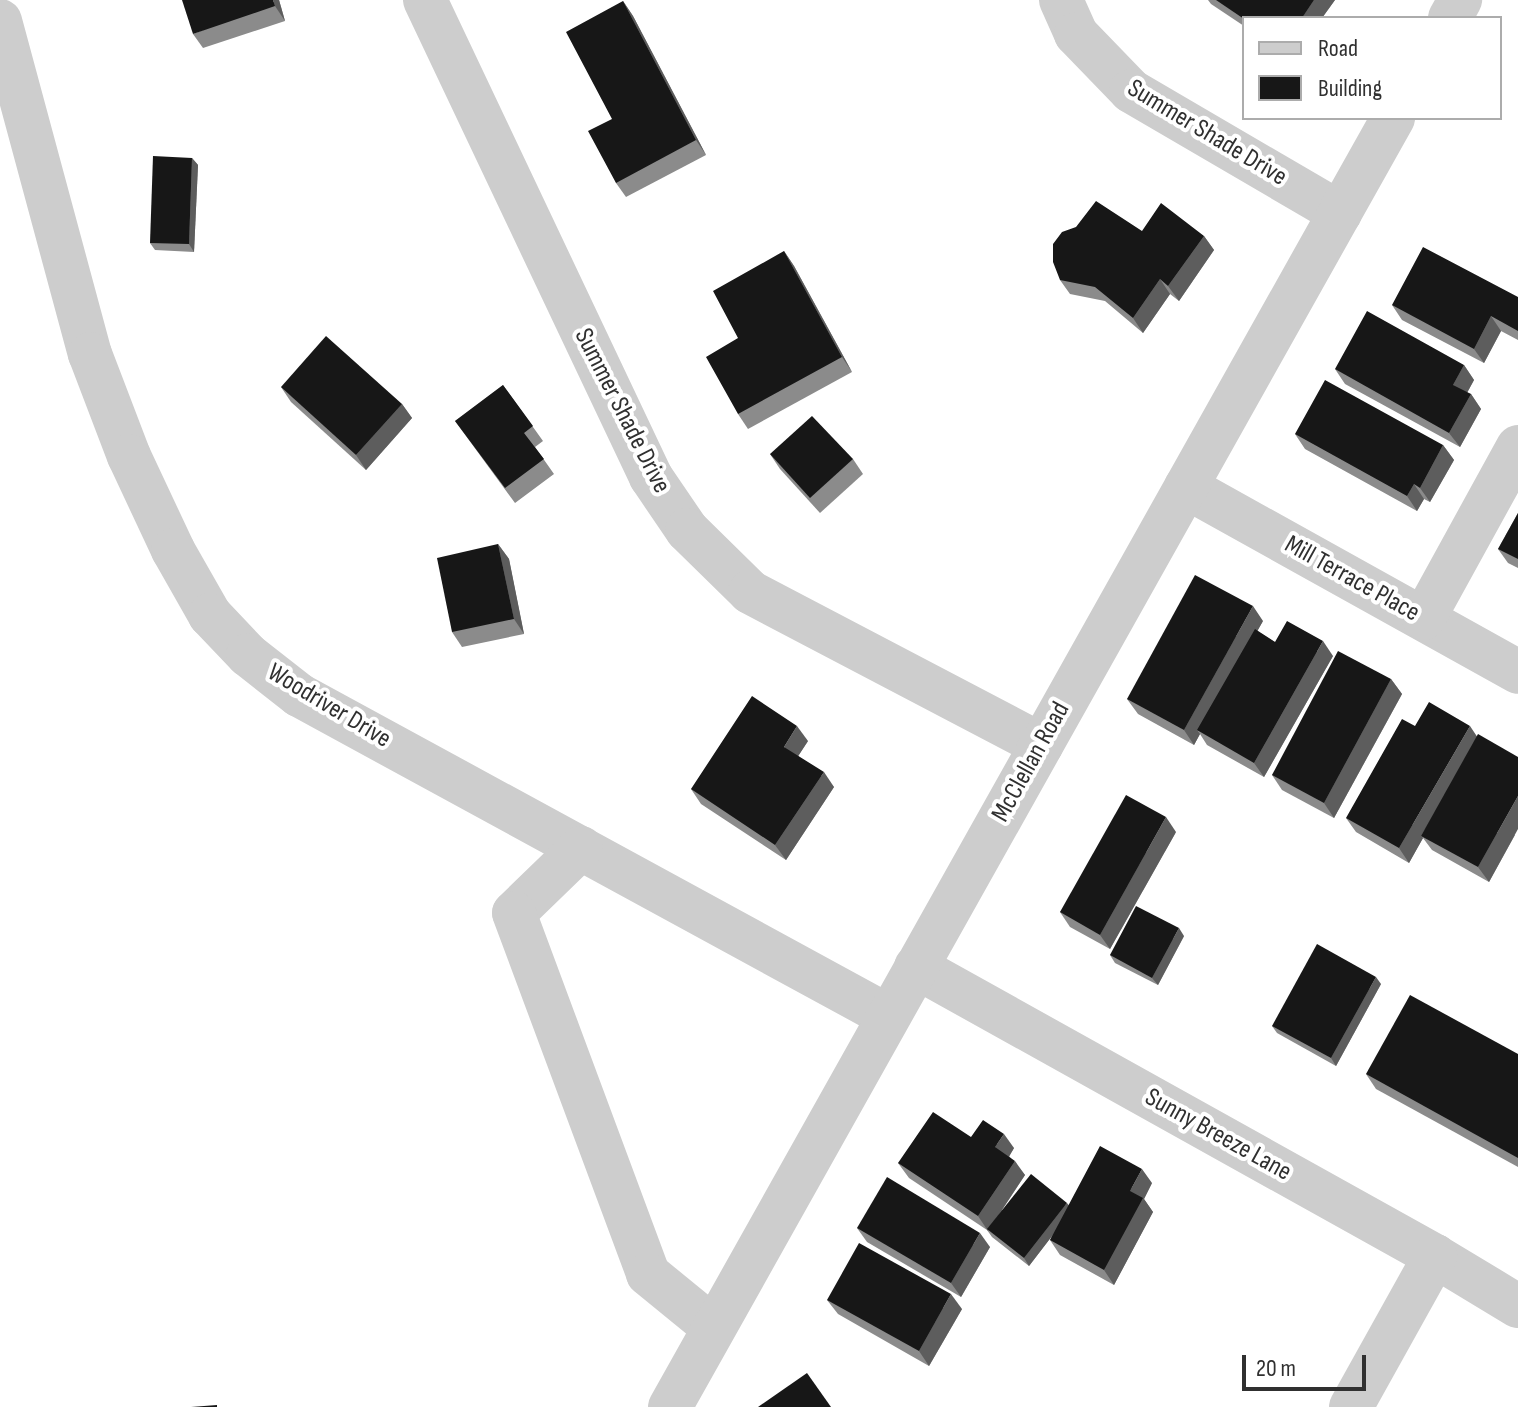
<!DOCTYPE html>
<style>
body{margin:0}
#map{position:relative;width:1518px;height:1407px;overflow:hidden;background:#fff;font-family:"Sofia Sans Condensed",sans-serif}
div>[style]{position:absolute}
[style*='--x']{left:calc(var(--x)*1px);top:calc(var(--y)*1px);width:calc(var(--w)*1px);rotate:calc(var(--a)*1deg)}
.minor>*{height:44px;margin:-22px;padding:0 22px;transform-origin:22px;border-radius:22px;background:#cdcdcd}
.wall>*{inset:0;background:#8b8b8b}
.shaded-wall>*{inset:0;background:#5d5d5d}
.building>*{inset:0;background:#171717}
span{translate:-50% -50%;white-space:nowrap;text-align:center;line-height:1.15;-webkit-text-stroke:8px #fff;paint-order:stroke}
.street-label{font-size:26px;color:#303030}
.legend{position:absolute;left:1242px;top:16px;width:260px;height:104px;box-sizing:border-box;background:#fff;border:2px solid #acacac;margin:0;padding:10px 14px;list-style:none;font-size:24px;color:#303030}
.legend li{display:flex;align-items:center;gap:16px;height:40px}
.legend b{width:40px;border:2px solid #acacac}
.scale{position:absolute;left:1242px;top:1355px;width:124px;height:36px;box-sizing:border-box;border:4px solid #303030;border-top:0;padding-left:10px;font-size:24px;line-height:28px;white-space:nowrap;color:#303030;-webkit-text-stroke:6px #fff;paint-order:stroke}
</style>
<div id="map">
<div class="minor">
<i style="--x:425;--y:0;--w:528;--a:64.65"></i>
<i style="--x:651;--y:477;--w:64;--a:55.8"></i>
<i style="--x:687;--y:530;--w:88;--a:44.5"></i>
<i style="--x:750;--y:592;--w:329;--a:27.7"></i>
<i style="--x:1061;--y:0;--w:37;--a:66"></i>
<i style="--x:1076;--y:34;--w:79;--a:46"></i>
<i style="--x:1131;--y:91;--w:242;--a:30.3"></i>
<i style="--x:1450;--y:18;--w:21;--a:-61"></i>
<i style="--x:0;--y:21;--w:345;--a:74.9"></i>
<i style="--x:90;--y:354;--w:109;--a:69.1"></i>
<i style="--x:129;--y:456;--w:104;--a:64.9"></i>
<i style="--x:173;--y:550;--w:75;--a:60.4"></i>
<i style="--x:210;--y:615;--w:55;--a:46.5"></i>
<i style="--x:248;--y:655;--w:65;--a:38.1"></i>
<i style="--x:299;--y:695;--w:671;--a:28.59"></i>
<i style="--x:1186;--y:487;--w:380;--a:29.1"></i>
<i style="--x:1424;--y:618;--w:195;--a:-61.2"></i>
<i style="--x:581;--y:848;--w:93;--a:135.9"></i>
<i style="--x:514;--y:913;--w:385;--a:69.6"></i>
<i style="--x:648;--y:1274;--w:85;--a:39.3"></i>
<i style="--x:916;--y:967;--w:594;--a:29.11"></i>
<i style="--x:1435;--y:1256;--w:97;--a:31.1"></i>
<i style="--x:670;--y:1407;--w:1478;--a:-60.71"></i>
<i style="--x:1351;--y:1407;--w:173;--a:-60.9"></i>
</div>
<div class="wall">
<i style="clip-path:polygon(279px 0,285px 21px,203px 48px,193px 34px)"></i>
<i style="clip-path:polygon(1208px 0,1335px 0,1322px 18px,1244px 18px,1244px 26px,1211px 4px)"></i>
<i style="clip-path:polygon(623px 1px,633px 16px,706px 155px,626px 197px,616px 183px,612px 119px)"></i>
<i style="clip-path:polygon(192px 158px,198px 165px,194px 252px,155px 250px,150px 243px)"></i>
<i style="clip-path:polygon(1142px 231px,1204px 236px,1214px 250px,1179px 301px,1170px 294px,1143px 333px,1105px 301px,1070px 294px,1060px 280px)"></i>
<i style="clip-path:polygon(784px 251px,794px 266px,852px 372px,748px 429px,738px 414px,738px 338px)"></i>
<i style="clip-path:polygon(1518px 297px,1518px 340px,1501px 331px,1484px 363px,1402px 320px,1392px 305px)"></i>
<i style="clip-path:polygon(1464px 365px,1474px 380px,1467px 393px,1471px 394px,1481px 409px,1460px 447px,1345px 384px,1335px 369px)"></i>
<i style="clip-path:polygon(503px 385px,543px 441px,535px 447px,554px 474px,515px 503px,455px 421px)"></i>
<i style="clip-path:polygon(281px 387px,402px 404px,412px 418px,366px 470px,291px 402px)"></i>
<i style="clip-path:polygon(1295px 434px,1443px 445px,1454px 460px,1430px 502px,1424px 499px,1417px 511px,1305px 449px)"></i>
<i style="clip-path:polygon(770px 454px,853px 459px,863px 474px,820px 513px,780px 469px)"></i>
<i style="clip-path:polygon(1518px 513px,1518px 568px,1508px 563px,1498px 549px)"></i>
<i style="clip-path:polygon(498px 544px,509px 559px,524px 634px,462px 647px,452px 632px)"></i>
<i style="clip-path:polygon(1263px 621px,1257px 631px,1275px 642px,1333px 656px,1264px 777px,1207px 745px,1200px 734px,1194px 745px,1138px 714px,1127px 699px)"></i>
<i style="clip-path:polygon(1391px 679px,1402px 694px,1334px 818px,1282px 790px,1272px 775px)"></i>
<i style="clip-path:polygon(808px 741px,798px 756px,834px 787px,786px 860px,701px 804px,691px 789px)"></i>
<i style="clip-path:polygon(1346px 818px,1515px 835px,1489px 882px,1432px 850px,1423px 838px,1409px 863px,1356px 832px)"></i>
<i style="clip-path:polygon(1176px 832px,1110px 949px,1070px 927px,1060px 912px)"></i>
<i style="clip-path:polygon(1184px 936px,1158px 985px,1115px 963px,1110px 955px)"></i>
<i style="clip-path:polygon(1381px 984px,1336px 1066px,1277px 1033px,1272px 1026px)"></i>
<i style="clip-path:polygon(1518px 1054px,1518px 1167px,1376px 1089px,1366px 1074px)"></i>
<i style="clip-path:polygon(971px 1137px,1014px 1148px,1009px 1156px,1025px 1175px,1002px 1210px,1068px 1205px,1152px 1183px,1144px 1199px,1153px 1212px,1114px 1285px,1060px 1255px,1050px 1240px,1052px 1236px,1029px 1266px,992px 1237px,987px 1230px,909px 1178px,898px 1163px)"></i>
<i style="clip-path:polygon(857px 1228px,990px 1247px,961px 1297px,867px 1242px)"></i>
<i style="clip-path:polygon(827px 1300px,962px 1309px,929px 1366px,838px 1314px)"></i>
</div>
<div class="shaded-wall">
<i style="clip-path:polygon(273px 0,279px 0,285px 21px,275px 6px)"></i>
<i style="clip-path:polygon(1314px 0,1335px 0,1322px 18px,1302px 18px)"></i>
<i style="clip-path:polygon(623px 1px,633px 16px,706px 155px,696px 140px)"></i>
<i style="clip-path:polygon(192px 158px,198px 165px,194px 252px,189px 244px)"></i>
<i style="clip-path:polygon(1204px 236px,1214px 250px,1179px 301px,1168px 286px)"></i>
<i style="clip-path:polygon(784px 251px,794px 266px,852px 372px,842px 357px)"></i>
<i style="clip-path:polygon(1160px 279px,1170px 294px,1143px 333px,1133px 318px)"></i>
<i style="clip-path:polygon(1491px 316px,1501px 331px,1484px 363px,1474px 349px)"></i>
<i style="clip-path:polygon(1464px 365px,1474px 380px,1463px 400px,1453px 385px)"></i>
<i style="clip-path:polygon(1471px 394px,1481px 409px,1460px 447px,1449px 433px)"></i>
<i style="clip-path:polygon(402px 404px,412px 418px,366px 470px,356px 455px)"></i>
<i style="clip-path:polygon(1443px 445px,1454px 460px,1430px 502px,1420px 488px)"></i>
<i style="clip-path:polygon(1414px 484px,1424px 499px,1417px 511px,1407px 496px)"></i>
<i style="clip-path:polygon(498px 544px,509px 559px,524px 634px,514px 619px)"></i>
<i style="clip-path:polygon(1253px 606px,1263px 621px,1201px 732px,1197px 730px,1200px 734px,1194px 745px,1184px 730px)"></i>
<i style="clip-path:polygon(1323px 641px,1333px 656px,1264px 777px,1254px 763px)"></i>
<i style="clip-path:polygon(1391px 679px,1402px 694px,1334px 818px,1324px 803px)"></i>
<i style="clip-path:polygon(797px 726px,808px 741px,795px 761px,784px 747px)"></i>
<i style="clip-path:polygon(1470px 726px,1480px 741px,1421px 836px,1423px 838px,1409px 863px,1399px 848px)"></i>
<i style="clip-path:polygon(824px 772px,834px 787px,786px 860px,775px 845px)"></i>
<i style="clip-path:polygon(1518px 796px,1518px 829px,1489px 882px,1478px 867px)"></i>
<i style="clip-path:polygon(1166px 817px,1176px 832px,1110px 949px,1100px 935px)"></i>
<i style="clip-path:polygon(1179px 928px,1184px 936px,1158px 985px,1152px 978px)"></i>
<i style="clip-path:polygon(1376px 977px,1381px 984px,1336px 1066px,1331px 1058px)"></i>
<i style="clip-path:polygon(1004px 1134px,1014px 1148px,1006px 1162px,995px 1147px)"></i>
<i style="clip-path:polygon(1015px 1161px,1025px 1175px,988px 1231px,978px 1216px)"></i>
<i style="clip-path:polygon(1142px 1169px,1152px 1183px,1144px 1199px,1153px 1212px,1114px 1285px,1104px 1270px,1130px 1191px)"></i>
<i style="clip-path:polygon(1067px 1203px,1072px 1210px,1029px 1266px,1024px 1258px)"></i>
<i style="clip-path:polygon(980px 1233px,990px 1247px,961px 1297px,951px 1283px)"></i>
<i style="clip-path:polygon(951px 1294px,962px 1309px,929px 1366px,919px 1351px)"></i>
</div>
<div class="building">
<i style="clip-path:polygon(182px 0,273px 0,275px 6px,193px 34px)"></i>
<i style="clip-path:polygon(1216px 0,1314px 0,1302px 18px,1244px 19px)"></i>
<i style="clip-path:polygon(623px 1px,696px 140px,616px 183px,588px 131px,612px 119px,566px 32px)"></i>
<i style="clip-path:polygon(153px 156px,192px 158px,189px 244px,150px 243px)"></i>
<i style="clip-path:polygon(1096px 201px,1142px 231px,1161px 203px,1204px 236px,1168px 286px,1160px 279px,1133px 318px,1095px 287px,1060px 280px,1053px 262px,1053px 244px,1062px 232px,1076px 227px)"></i>
<i style="clip-path:polygon(1423px 247px,1518px 297px,1518px 331px,1491px 316px,1474px 349px,1392px 305px)"></i>
<i style="clip-path:polygon(784px 251px,842px 357px,738px 414px,706px 357px,738px 338px,713px 291px)"></i>
<i style="clip-path:polygon(1367px 311px,1464px 365px,1453px 385px,1471px 394px,1449px 433px,1335px 369px)"></i>
<i style="clip-path:polygon(326px 336px,402px 404px,356px 455px,281px 387px)"></i>
<i style="clip-path:polygon(1325px 380px,1443px 445px,1420px 488px,1414px 484px,1407px 496px,1295px 434px)"></i>
<i style="clip-path:polygon(503px 385px,533px 426px,524px 433px,544px 459px,505px 488px,455px 421px)"></i>
<i style="clip-path:polygon(812px 416px,853px 459px,810px 498px,770px 454px)"></i>
<i style="clip-path:polygon(1518px 513px,1518px 559px,1498px 549px)"></i>
<i style="clip-path:polygon(498px 544px,514px 619px,452px 632px,437px 558px)"></i>
<i style="clip-path:polygon(1195px 575px,1253px 606px,1184px 730px,1127px 699px)"></i>
<i style="clip-path:polygon(1287px 621px,1323px 641px,1254px 763px,1197px 730px,1255px 629px,1275px 642px)"></i>
<i style="clip-path:polygon(1338px 651px,1391px 679px,1324px 803px,1272px 775px)"></i>
<i style="clip-path:polygon(752px 696px,797px 726px,784px 747px,824px 772px,775px 845px,691px 789px)"></i>
<i style="clip-path:polygon(1429px 702px,1470px 726px,1399px 848px,1346px 818px,1402px 719px,1415px 726px)"></i>
<i style="clip-path:polygon(1478px 734px,1518px 757px,1518px 796px,1478px 867px,1421px 836px)"></i>
<i style="clip-path:polygon(1126px 795px,1166px 817px,1100px 935px,1060px 912px)"></i>
<i style="clip-path:polygon(1136px 906px,1179px 928px,1152px 978px,1110px 955px)"></i>
<i style="clip-path:polygon(1317px 944px,1376px 977px,1331px 1058px,1272px 1026px)"></i>
<i style="clip-path:polygon(1410px 995px,1518px 1054px,1518px 1158px,1366px 1074px)"></i>
<i style="clip-path:polygon(933px 1112px,971px 1137px,983px 1120px,1004px 1134px,995px 1147px,1015px 1161px,978px 1216px,898px 1163px)"></i>
<i style="clip-path:polygon(1100px 1146px,1142px 1169px,1130px 1191px,1143px 1198px,1104px 1270px,1050px 1240px)"></i>
<i style="clip-path:polygon(1031px 1174px,1067px 1203px,1024px 1258px,987px 1229px)"></i>
<i style="clip-path:polygon(887px 1177px,980px 1233px,951px 1283px,857px 1228px)"></i>
<i style="clip-path:polygon(859px 1243px,951px 1294px,919px 1351px,827px 1300px)"></i>
<i style="clip-path:polygon(807px 1373px,831px 1407px,758px 1407px)"></i>
<i style="clip-path:polygon(217px 1405px,217px 1407px,191px 1407px)"></i>
</div>
<div class="street-label">
<span style="left:1207px;top:133px;rotate:31deg">Summer Shade Drive</span>
<span style="left:622px;top:411px;rotate:63deg">Summer Shade Drive</span>
<span style="left:1352px;top:579px;rotate:29deg">Mill Terrace Place</span>
<span style="left:329px;top:706px;rotate:31deg">Woodriver Drive</span>
<span style="left:1031px;top:762px;rotate:-61deg">McClellan Road</span>
<span style="left:1218px;top:1135px;rotate:29deg">Sunny Breeze Lane</span>
</div>
<ul class="legend">
<li><b style="height:10px;background:#cdcdcd"></b>Road</li>
<li><b style="height:22px;background:#171717"></b>Building</li>
</ul>
<div class="scale">20 m</div>
</div>
